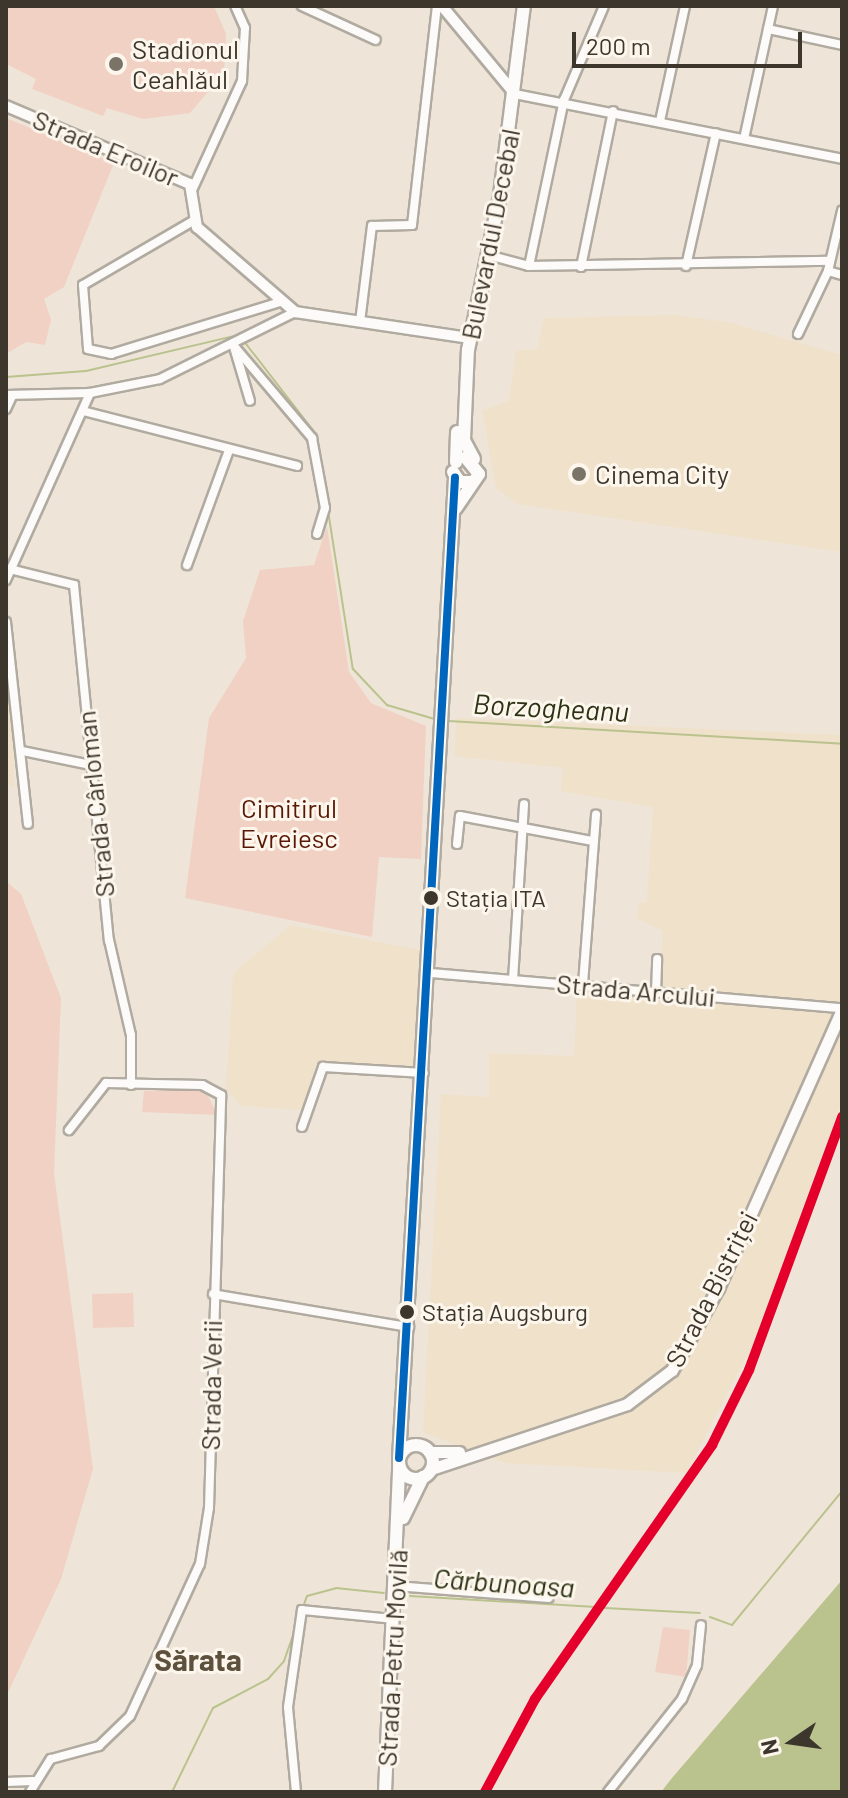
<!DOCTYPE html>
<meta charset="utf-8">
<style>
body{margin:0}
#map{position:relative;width:848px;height:1798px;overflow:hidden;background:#eee5d8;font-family:Barlow,sans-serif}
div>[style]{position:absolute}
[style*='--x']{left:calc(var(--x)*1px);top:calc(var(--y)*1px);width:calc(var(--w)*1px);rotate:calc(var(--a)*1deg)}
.built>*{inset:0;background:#f0e1ca}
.green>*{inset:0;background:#f1d1c4}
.water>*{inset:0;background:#bac28d}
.stream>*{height:2px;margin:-1px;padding:0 1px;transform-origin:1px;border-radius:1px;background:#bac28d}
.roads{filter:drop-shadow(2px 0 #b0aaa0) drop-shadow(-2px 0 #b0aaa0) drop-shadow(0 2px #b0aaa0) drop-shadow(0 -2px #b0aaa0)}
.minor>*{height:8px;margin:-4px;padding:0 4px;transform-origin:4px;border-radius:4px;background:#fcfbf9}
.tertiary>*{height:10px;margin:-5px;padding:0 5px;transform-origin:5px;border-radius:5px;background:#fcfbf9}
.secondary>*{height:11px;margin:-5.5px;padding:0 5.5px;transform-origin:5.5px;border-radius:5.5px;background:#fcfbf9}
.primary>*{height:12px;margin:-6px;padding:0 6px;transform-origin:6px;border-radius:6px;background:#fcfbf9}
.primary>.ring{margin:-6px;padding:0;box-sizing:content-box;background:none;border:12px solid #fcfbf9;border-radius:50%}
.bus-1>*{height:8px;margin:-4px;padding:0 4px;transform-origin:4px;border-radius:4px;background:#0065bd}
.rail-1>*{height:10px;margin:-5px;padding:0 5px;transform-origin:5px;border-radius:5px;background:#e4002b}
.dots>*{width:22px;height:22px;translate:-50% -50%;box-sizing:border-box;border:4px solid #fcf6ec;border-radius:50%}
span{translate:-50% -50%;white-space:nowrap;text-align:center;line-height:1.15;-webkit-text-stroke:6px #fcf6ec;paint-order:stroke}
.bus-label{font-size:24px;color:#3c362c}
.left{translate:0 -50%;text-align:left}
.poi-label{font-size:26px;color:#3c362c}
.street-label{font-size:26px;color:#3c362c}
.park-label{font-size:26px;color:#591804}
.water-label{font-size:28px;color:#2c3213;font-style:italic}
.quarter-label{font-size:30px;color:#5d503c;font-weight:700}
.frame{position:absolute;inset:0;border:8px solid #3c362c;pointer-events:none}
.north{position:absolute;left:752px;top:1702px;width:80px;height:80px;-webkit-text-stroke:6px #fcf6ec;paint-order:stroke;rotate:257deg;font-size:22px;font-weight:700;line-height:32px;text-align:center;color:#3c362c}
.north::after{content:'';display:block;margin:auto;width:28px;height:36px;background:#3c362c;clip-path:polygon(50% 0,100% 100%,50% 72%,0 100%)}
.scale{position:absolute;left:572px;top:32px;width:230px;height:36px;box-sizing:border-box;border:4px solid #3c362c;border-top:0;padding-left:10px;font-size:24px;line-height:28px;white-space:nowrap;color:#3c362c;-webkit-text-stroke:6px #fcf6ec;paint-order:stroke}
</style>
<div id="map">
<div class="built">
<i style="clip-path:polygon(674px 315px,728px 322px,842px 355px,842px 552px,517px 504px,496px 488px,482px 411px,509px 401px,516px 351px,537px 349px,544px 318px)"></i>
<i style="clip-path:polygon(6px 667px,14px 745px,14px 787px,6px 784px)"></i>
<i style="clip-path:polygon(457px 718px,842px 735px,842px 1101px,752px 1346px,686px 1473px,504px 1463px,423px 1432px,441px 1094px,489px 1097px,489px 1053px,574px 1056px,577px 990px,659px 998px,663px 931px,637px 918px,639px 903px,647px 902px,653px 807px,561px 791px,563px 768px,454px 756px)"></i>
<i style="clip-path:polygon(291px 925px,420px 950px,413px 1070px,316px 1063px,303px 1110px,240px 1106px,226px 1088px,233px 973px)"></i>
</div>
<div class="green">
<i style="clip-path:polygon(6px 6px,214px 6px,226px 34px,224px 73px,190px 113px,143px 119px,107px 108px,103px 116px,32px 89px,36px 79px,8px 65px)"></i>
<i style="clip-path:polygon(6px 118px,114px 163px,64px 287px,44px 299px,51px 320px,45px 345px,26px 342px,6px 354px)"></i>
<i style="clip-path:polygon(327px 526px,349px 672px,371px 703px,426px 726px,421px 859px,379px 857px,372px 937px,185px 898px,209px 718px,246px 658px,243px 621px,260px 570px,314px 565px)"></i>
<i style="clip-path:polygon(6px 881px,21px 894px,61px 998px,54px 1173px,93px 1469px,61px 1579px,6px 1697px)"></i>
<i style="clip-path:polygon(205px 1089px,217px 1115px,142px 1112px,144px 1091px)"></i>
<i style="clip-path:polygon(133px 1293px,134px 1327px,93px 1328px,92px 1294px)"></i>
<i style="clip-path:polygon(663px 1627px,690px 1630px,686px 1677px,655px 1672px)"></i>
</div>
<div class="water">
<i style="clip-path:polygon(842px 1580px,842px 1792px,661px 1792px,672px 1778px)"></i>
</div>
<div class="stream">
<i style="--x:243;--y:340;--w:119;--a:52.2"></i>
<i style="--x:316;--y:434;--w:238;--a:81.1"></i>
<i style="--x:353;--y:669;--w:50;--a:46.6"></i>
<i style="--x:387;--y:705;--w:53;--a:16.4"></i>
<i style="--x:6;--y:377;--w:80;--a:-4.3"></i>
<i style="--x:86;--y:371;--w:156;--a:-13.3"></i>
<i style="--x:448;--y:721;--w:395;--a:3.3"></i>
<i style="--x:410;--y:1596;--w:186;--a:3.4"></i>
<i style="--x:605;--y:1608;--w:95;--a:3"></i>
<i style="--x:710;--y:1617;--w:23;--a:20"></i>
<i style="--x:732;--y:1625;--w:173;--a:-50.6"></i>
<i style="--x:6;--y:1792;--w:1;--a:0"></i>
<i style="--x:172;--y:1792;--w:93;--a:-64"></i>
<i style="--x:213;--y:1708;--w:62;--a:-27.8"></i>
<i style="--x:268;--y:1679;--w:24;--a:-48"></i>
<i style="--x:284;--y:1661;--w:69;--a:-70.5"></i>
<i style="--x:307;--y:1596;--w:30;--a:-15"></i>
<i style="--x:336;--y:1588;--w:48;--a:5.9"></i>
</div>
<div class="roads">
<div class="minor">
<i style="--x:302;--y:6;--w:81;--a:24.7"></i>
<i style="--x:768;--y:29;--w:76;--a:12.2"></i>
<i style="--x:515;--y:94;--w:333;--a:11.2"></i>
<i style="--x:660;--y:121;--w:118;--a:-77.7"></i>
<i style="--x:744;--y:139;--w:136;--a:-77.7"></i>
<i style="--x:193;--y:188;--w:118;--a:-65.4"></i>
<i style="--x:242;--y:81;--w:53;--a:-86.8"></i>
<i style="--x:245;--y:28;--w:24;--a:-114"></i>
<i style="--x:193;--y:221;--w:127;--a:149.8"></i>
<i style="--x:83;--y:285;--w:64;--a:85.5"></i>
<i style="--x:88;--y:349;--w:24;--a:12"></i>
<i style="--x:111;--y:354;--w:177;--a:-17.1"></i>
<i style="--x:488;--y:255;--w:42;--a:15"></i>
<i style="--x:529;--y:266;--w:301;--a:-1"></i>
<i style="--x:529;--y:266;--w:170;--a:-78.1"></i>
<i style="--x:564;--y:100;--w:102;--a:-66.9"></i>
<i style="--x:686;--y:266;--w:136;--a:-77.3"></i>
<i style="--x:581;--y:267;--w:159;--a:-78.4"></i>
<i style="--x:828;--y:271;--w:15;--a:16"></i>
<i style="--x:360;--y:322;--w:97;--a:-82.9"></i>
<i style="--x:372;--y:226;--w:40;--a:-1.4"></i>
<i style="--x:412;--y:225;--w:220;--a:-83.5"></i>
<i style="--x:798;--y:334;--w:70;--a:-64.5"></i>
<i style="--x:828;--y:271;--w:62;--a:-76.9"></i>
<i style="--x:234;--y:346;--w:121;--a:49.7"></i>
<i style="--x:312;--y:438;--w:71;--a:79.5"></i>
<i style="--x:325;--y:508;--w:27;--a:107"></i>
<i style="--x:234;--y:347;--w:56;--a:73.5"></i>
<i style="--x:6;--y:395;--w:84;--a:-1.4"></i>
<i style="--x:90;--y:393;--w:71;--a:-11.3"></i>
<i style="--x:160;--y:379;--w:151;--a:-26.4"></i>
<i style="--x:6;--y:409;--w:14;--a:-65"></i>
<i style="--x:83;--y:411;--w:221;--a:14.4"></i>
<i style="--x:187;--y:565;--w:122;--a:-69.9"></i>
<i style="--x:6;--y:568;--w:70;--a:14"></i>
<i style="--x:74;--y:585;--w:357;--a:84.4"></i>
<i style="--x:109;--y:940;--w:98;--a:77"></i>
<i style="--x:131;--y:1035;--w:50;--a:90"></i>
<i style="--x:6;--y:580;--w:205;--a:-65.8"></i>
<i style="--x:6;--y:622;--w:203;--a:83.8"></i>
<i style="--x:22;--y:751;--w:70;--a:11.5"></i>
<i style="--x:457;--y:844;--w:28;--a:-84"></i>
<i style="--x:460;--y:816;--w:134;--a:10.7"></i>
<i style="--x:431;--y:973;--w:412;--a:4.9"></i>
<i style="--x:513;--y:980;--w:176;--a:-86.4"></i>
<i style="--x:583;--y:984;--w:170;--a:-85.6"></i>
<i style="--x:656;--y:993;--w:34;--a:-88"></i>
<i style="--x:302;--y:1127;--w:64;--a:-70.7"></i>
<i style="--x:323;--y:1067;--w:101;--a:3.4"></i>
<i style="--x:213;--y:1294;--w:199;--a:9.6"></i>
<i style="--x:396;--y:1586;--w:153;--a:4.5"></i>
<i style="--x:6;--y:1782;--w:27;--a:-2"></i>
<i style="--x:30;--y:1792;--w:39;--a:-58"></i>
<i style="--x:51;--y:1759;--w:50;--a:-15.2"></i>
<i style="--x:99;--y:1746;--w:43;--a:-44.1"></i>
<i style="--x:130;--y:1716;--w:167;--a:-65.3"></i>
<i style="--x:200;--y:1564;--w:57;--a:-80.9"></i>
<i style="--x:209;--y:1508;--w:413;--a:-88.3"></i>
<i style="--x:221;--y:1095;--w:21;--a:-152"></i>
<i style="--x:202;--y:1085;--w:96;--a:-178.8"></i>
<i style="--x:106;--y:1083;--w:60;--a:128.2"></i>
<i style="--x:296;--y:1792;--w:85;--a:-95.4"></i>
<i style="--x:288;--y:1707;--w:98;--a:-81.8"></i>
<i style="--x:302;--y:1610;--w:92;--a:5.6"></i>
<i style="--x:608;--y:1792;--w:119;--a:-51.5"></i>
<i style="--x:682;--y:1699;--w:37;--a:-66"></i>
<i style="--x:697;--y:1665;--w:40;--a:-84.3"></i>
</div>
<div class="tertiary">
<i style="--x:442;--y:6;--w:114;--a:50.3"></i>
<i style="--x:6;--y:106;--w:200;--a:23"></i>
<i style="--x:190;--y:184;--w:44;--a:80.8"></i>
<i style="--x:197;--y:227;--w:130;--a:40.9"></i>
<i style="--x:295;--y:312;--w:177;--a:8.5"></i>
</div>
<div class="secondary">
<i style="--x:429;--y:1452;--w:30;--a:0"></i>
<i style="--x:431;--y:1469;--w:206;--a:-18.3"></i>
<i style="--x:627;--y:1404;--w:56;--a:-37.1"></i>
<i style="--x:672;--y:1370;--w:94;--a:-60.7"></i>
<i style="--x:718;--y:1288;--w:305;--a:-66"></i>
</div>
<div class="primary">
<i style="--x:474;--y:459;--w:21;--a:-118"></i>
<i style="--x:464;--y:440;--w:90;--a:-87.5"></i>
<i style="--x:468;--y:350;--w:158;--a:-78.3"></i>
<i style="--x:500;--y:195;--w:191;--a:-82.8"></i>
<i style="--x:456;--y:462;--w:30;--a:-88"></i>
<i style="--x:453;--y:472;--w:12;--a:55"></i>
<i style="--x:460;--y:482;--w:12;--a:0"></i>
<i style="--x:456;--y:508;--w:41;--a:-55.9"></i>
<i style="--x:479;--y:474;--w:21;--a:-129"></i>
<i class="ring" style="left:399px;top:1445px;width:22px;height:22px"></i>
<i style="--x:399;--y:1458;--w:982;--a:-86.73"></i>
<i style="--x:403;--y:1518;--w:46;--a:-64"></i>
<i style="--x:385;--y:1792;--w:327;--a:-87.5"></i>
</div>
</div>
<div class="bus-1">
<i style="--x:399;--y:1458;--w:982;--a:-86.73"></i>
</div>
<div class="rail-1">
<i style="--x:485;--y:1792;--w:106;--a:-61.7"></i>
<i style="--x:535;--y:1699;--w:310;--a:-55.1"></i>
<i style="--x:712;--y:1445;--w:84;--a:-63.7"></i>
<i style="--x:749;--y:1370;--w:270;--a:-69.8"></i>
</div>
<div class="dots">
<i style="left:116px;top:64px;background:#7a7368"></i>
<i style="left:579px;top:474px;background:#7a7368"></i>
<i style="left:431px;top:898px;background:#3c362c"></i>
<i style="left:407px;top:1312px;background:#3c362c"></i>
</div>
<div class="bus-label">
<span class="left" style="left:446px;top:898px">Stația ITA</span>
<span class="left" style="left:422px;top:1312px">Stația Augsburg</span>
</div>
<div class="poi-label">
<span class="left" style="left:132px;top:64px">Stadionul<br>Ceahlăul</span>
<span class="left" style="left:595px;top:474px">Cinema City</span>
</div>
<div class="street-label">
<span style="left:106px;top:148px;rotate:23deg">Strada Eroilor</span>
<span style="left:490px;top:234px;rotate:-79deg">Bulevardul Decebal</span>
<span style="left:95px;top:804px;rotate:-96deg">Strada Cârloman</span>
<span style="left:636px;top:990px;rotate:5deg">Strada Arcului</span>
<span style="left:711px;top:1289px;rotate:-63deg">Strada Bistriței</span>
<span style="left:211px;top:1385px;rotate:-89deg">Strada Verii</span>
<span style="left:392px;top:1658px;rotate:-87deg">Strada Petru Movilă</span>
</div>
<div class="park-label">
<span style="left:289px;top:823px">Cimitirul<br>Evreiesc</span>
</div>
<div class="water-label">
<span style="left:551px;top:707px;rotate:3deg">Borzogheanu</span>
<span style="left:504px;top:1582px;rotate:4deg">Cărbunoasa</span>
</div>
<div class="quarter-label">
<span style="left:198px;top:1659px">Sărata</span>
</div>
<div class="frame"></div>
<div class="north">N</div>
<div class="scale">200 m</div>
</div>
